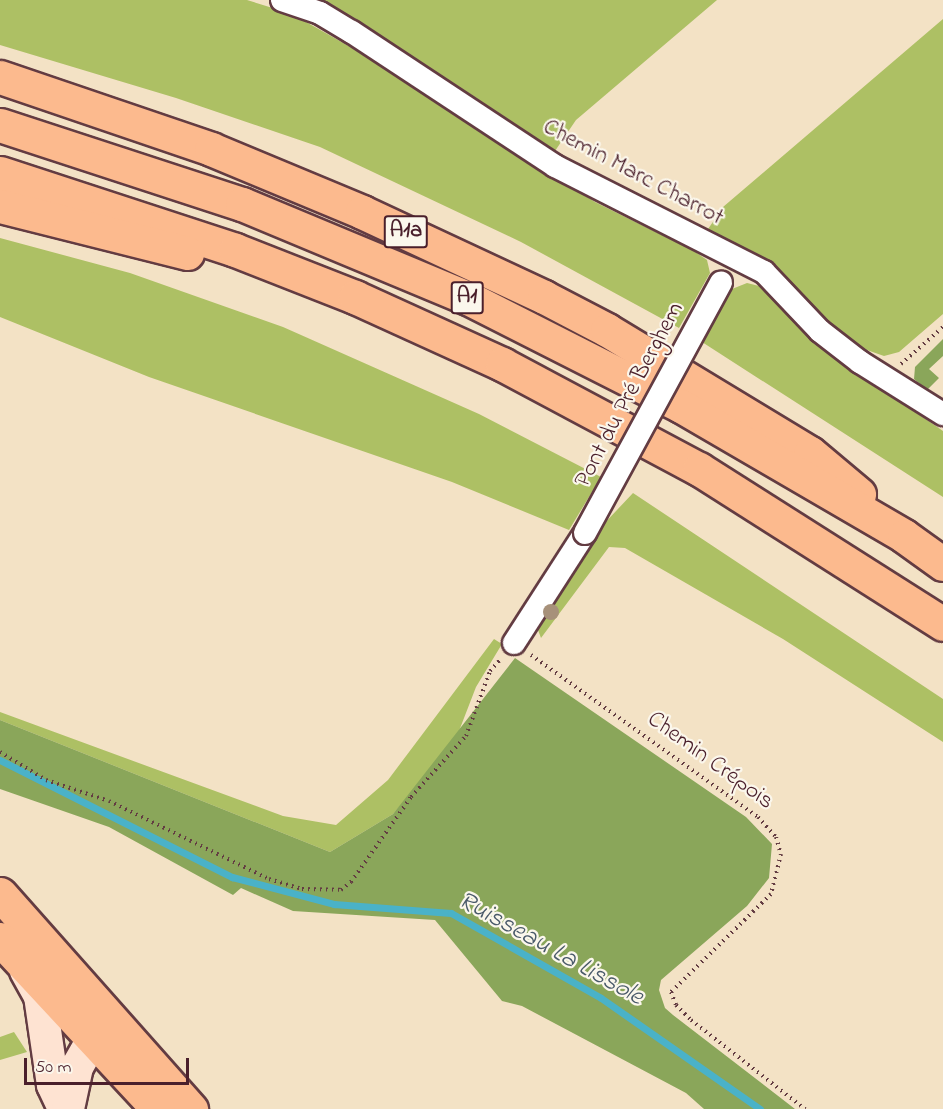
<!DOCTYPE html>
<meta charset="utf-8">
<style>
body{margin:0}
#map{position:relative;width:943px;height:1109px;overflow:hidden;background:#f3e2c5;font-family:"Indie Flower",sans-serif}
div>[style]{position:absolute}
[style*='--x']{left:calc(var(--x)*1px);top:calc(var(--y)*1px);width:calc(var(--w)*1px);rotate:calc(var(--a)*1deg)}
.green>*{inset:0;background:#adc064}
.forest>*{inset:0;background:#8aa65a}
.stream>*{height:7px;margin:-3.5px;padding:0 3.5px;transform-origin:3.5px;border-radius:3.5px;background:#4ab2c8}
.path>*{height:4px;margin-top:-2px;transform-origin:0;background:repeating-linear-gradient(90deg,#633c42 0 1.5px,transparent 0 6px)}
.roads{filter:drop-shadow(2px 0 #633c42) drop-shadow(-2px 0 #633c42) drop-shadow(0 2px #633c42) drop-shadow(0 -2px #633c42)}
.street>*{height:22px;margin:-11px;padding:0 11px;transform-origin:11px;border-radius:11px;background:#fff}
.secondary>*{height:32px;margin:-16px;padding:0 16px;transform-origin:16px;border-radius:16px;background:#fee3d2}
.primary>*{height:33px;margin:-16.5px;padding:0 16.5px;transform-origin:16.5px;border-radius:16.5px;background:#fcba8e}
.highway>*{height:33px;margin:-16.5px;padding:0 16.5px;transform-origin:16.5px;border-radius:16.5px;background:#fcba8e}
.bridges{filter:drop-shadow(2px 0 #633c42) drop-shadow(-2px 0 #633c42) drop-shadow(0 2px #633c42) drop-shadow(0 -2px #633c42)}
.street-bridge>*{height:22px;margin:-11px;padding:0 11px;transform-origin:11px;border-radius:11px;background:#fff}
.trees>*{width:16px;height:16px;margin:-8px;border-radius:50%;background:#a7917a}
span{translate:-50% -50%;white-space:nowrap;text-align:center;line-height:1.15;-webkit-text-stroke:4.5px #fbf7ec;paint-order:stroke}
.shield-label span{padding:2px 4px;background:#fbf7ec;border:2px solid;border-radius:4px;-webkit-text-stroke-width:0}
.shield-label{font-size:22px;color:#4a1f2b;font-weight:700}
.street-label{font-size:24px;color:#4a1f2b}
.water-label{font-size:26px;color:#4a5a6a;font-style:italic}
.scale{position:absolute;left:24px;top:1058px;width:165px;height:27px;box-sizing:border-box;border:3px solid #4a1f2b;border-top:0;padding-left:8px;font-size:18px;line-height:21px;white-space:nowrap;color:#4a1f2b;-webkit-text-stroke:4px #fbf7ec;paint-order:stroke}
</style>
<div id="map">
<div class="green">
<i style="clip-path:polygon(0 0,247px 0,292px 14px,384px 66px,595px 202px,694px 251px,707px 260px,710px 273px,679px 328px,521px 242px,320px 147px,176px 98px,0 45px)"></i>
<i style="clip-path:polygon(309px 0,717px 0,576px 120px,555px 151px)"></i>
<i style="clip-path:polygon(943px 19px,943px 314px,899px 352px,884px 356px,864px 349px,809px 309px,773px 265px,706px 232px,723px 207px)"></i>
<i style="clip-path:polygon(0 238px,130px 273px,283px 327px,479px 414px,601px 477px,569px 530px,452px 482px,149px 377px,0 317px)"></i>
<i style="clip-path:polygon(747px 283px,759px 286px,816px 344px,943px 431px,943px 497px,702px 342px,732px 289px)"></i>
<i style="clip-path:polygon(633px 493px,943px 699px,943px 742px,783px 639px,625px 548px,609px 547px,541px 638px,535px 622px,600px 528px)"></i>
<i style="clip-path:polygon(494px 639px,502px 644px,476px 687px,459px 731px,428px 773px,393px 814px,330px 852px,0 720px,0 712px,283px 816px,336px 825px,388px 780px)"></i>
<i style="clip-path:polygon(14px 1032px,27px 1052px,0 1060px,0 1037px)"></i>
</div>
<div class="forest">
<i style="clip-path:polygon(943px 339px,943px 356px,929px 369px,939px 378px,927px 390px,914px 379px,915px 367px)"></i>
<i style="clip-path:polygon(515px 658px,746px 817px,772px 844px,769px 878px,747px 906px,661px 980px,659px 990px,665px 1008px,673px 1015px,795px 1109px,704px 1109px,686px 1093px,522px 1006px,502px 1001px,435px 920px,293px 911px,241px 888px,233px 895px,109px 827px,0 789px,0 720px,330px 852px,393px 814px)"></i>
</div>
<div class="stream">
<i style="--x:0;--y:760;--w:260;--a:26.8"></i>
<i style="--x:232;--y:877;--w:106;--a:14.8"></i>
<i style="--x:334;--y:904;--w:117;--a:4.4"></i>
<i style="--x:451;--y:913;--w:172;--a:29.5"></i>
<i style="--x:601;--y:998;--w:194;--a:34.9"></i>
</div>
<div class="path">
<i style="--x:901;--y:364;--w:56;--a:-41.4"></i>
<i style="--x:531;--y:655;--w:279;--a:35.5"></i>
<i style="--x:758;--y:817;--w:27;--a:48"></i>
<i style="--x:776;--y:837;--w:18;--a:74"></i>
<i style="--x:781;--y:854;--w:41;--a:104"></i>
<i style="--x:771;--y:894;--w:140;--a:135.6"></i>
<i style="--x:671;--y:992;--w:14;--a:69"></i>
<i style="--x:676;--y:1005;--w:21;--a:45"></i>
<i style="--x:691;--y:1020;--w:145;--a:38"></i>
<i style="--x:0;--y:752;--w:54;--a:31.3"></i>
<i style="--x:46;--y:780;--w:66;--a:18.4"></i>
<i style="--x:109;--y:801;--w:178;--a:26"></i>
<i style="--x:269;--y:879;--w:34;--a:17"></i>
<i style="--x:302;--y:889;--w:39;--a:1"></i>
<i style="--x:341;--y:890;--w:13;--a:-39"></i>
<i style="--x:351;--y:882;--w:104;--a:-54.8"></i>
<i style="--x:411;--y:797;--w:82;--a:-48"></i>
<i style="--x:466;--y:736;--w:69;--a:-69.7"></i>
<i style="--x:490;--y:671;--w:15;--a:-48"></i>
</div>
<div class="roads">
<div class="street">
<i style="--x:282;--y:0;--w:40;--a:18.9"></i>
<i style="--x:320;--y:13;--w:37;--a:31"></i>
<i style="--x:352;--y:32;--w:243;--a:33.4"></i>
<i style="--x:555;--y:166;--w:234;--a:26.9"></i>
<i style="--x:764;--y:272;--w:81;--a:46.5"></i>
<i style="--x:820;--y:331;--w:51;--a:37.8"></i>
<i style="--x:860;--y:362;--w:98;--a:32.1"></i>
<i style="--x:514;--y:643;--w:131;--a:-57.2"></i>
</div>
<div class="secondary">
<i style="--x:26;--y:971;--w:29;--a:61"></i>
<i style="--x:40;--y:996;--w:90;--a:81.7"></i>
<i style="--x:53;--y:1085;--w:26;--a:65"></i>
<i style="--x:68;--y:1109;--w:43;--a:-77.9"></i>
<i style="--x:77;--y:1067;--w:34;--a:-60"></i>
</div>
<div class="primary">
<i style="--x:0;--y:894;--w:288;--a:48.4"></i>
<i style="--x:0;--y:939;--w:232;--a:47.1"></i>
</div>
<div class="highway">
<i style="--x:0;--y:77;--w:223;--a:18.8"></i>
<i style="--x:211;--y:149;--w:164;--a:22.6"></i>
<i style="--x:362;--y:212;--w:201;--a:25"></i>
<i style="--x:544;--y:297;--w:71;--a:27.6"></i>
<i style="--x:607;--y:330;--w:237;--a:31.2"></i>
<i style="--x:810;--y:453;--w:64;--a:39.9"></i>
<i style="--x:0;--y:125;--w:255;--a:18.1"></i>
<i style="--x:242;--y:204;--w:245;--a:22.6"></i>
<i style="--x:468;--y:298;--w:239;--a:26.9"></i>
<i style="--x:681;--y:406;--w:258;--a:30.2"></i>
<i style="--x:904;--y:536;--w:48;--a:35.7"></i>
<i style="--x:0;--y:173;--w:247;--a:18.1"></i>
<i style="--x:235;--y:250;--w:129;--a:21.4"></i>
<i style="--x:355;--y:297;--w:162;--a:24.5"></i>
<i style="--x:502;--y:364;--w:223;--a:28.1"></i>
<i style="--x:699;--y:469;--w:289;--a:32.4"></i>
<i style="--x:0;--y:206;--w:193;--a:14.1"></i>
</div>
</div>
<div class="bridges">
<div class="street-bridge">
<i style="--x:585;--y:533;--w:285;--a:-61.5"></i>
</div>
</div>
<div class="trees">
<i style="left:551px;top:612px"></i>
</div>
<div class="shield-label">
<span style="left:406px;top:232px">A1a</span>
<span style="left:467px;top:298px">A1</span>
</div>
<div class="street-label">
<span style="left:633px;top:173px;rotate:28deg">Chemin Marc Charrot</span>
<span style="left:630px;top:395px;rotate:-62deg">Pont du Pré Berghem</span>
<span style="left:710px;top:761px;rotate:36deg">Chemin Crépois</span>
</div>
<div class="water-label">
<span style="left:550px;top:950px;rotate:29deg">Ruisseau La Lissole</span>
</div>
<div class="scale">50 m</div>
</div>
